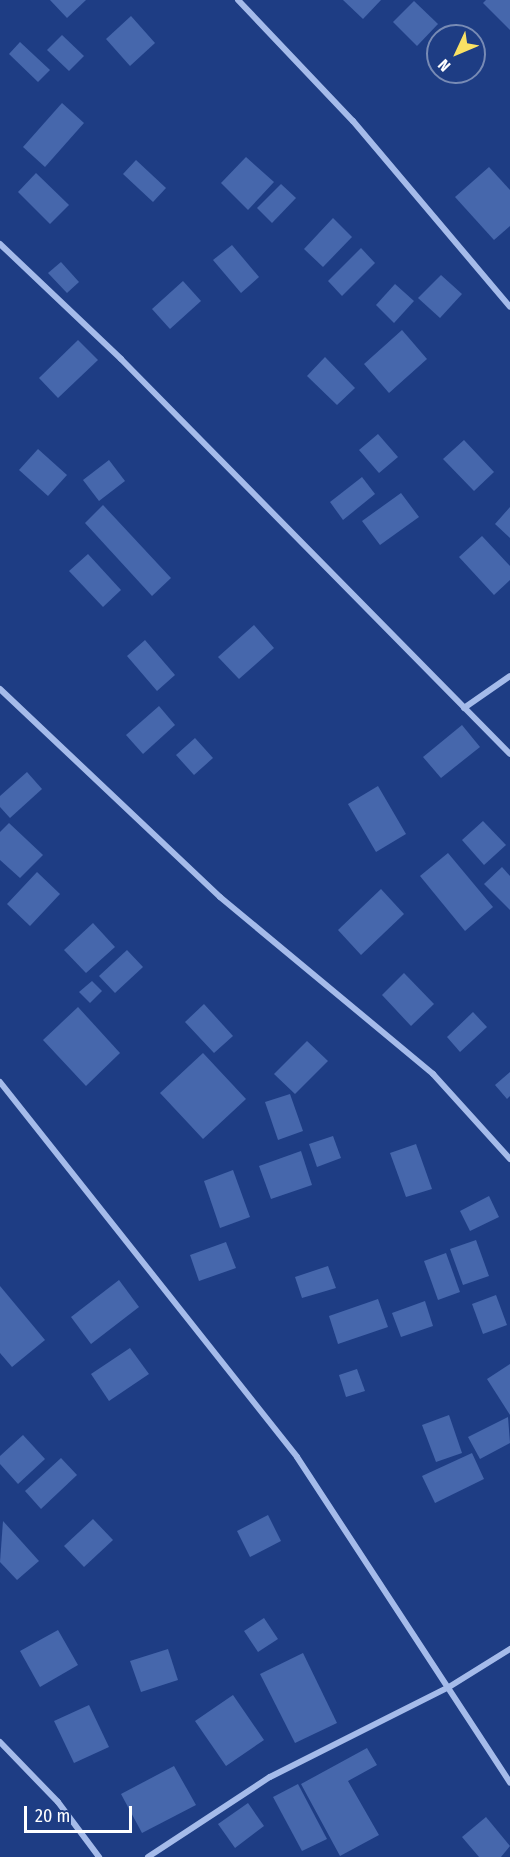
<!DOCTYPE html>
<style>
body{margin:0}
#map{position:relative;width:510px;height:1857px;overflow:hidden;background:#1e3d84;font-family:"Fira Sans Condensed",sans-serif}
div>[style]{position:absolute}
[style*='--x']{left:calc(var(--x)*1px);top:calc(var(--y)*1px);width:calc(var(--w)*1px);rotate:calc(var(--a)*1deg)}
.building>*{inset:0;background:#4667ac}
.minor>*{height:6px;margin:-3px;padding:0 3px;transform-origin:3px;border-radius:3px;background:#a5bbea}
span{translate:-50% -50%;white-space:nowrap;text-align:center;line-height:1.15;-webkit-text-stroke:5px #1e3d84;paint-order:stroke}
.north{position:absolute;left:426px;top:24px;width:60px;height:60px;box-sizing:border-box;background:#1e3d84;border:2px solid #788bb5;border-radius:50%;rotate:226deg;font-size:16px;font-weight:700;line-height:24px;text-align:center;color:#fff}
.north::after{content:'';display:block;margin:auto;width:21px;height:27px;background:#f9e164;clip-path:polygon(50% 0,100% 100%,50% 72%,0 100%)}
.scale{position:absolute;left:24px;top:1806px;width:108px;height:27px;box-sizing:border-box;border:3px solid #fff;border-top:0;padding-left:8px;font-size:18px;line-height:21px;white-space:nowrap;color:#fff;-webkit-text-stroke:4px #1e3d84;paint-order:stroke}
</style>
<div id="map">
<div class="building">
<i style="clip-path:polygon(50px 0,86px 0,67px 18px)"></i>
<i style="clip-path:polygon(343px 0,381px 0,363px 19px)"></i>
<i style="clip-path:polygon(486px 0,510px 0,510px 30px,483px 3px)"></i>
<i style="clip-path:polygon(414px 1px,438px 24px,417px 46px,393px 22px)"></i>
<i style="clip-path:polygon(131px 16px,155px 43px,130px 66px,106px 39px)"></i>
<i style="clip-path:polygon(62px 35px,84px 56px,69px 71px,47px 50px)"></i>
<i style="clip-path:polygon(20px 42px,50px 70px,38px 82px,9px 54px)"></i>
<i style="clip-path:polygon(62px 103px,84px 123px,45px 167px,23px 147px)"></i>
<i style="clip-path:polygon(246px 157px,274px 182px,248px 210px,221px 183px)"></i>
<i style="clip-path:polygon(136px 160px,166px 188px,153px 202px,123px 174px)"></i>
<i style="clip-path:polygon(489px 167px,510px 190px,510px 226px,494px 240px,455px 197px)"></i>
<i style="clip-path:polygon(36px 173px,69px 205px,50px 224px,18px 192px)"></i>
<i style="clip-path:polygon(281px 184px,296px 198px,272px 223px,257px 208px)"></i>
<i style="clip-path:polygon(333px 218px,352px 237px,323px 267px,304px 249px)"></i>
<i style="clip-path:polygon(232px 245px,259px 277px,241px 293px,213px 260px)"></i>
<i style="clip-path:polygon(361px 248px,375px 263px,342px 296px,328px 281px)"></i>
<i style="clip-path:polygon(61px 262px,79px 282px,67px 293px,48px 273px)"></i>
<i style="clip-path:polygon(441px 275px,462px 294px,440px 318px,418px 298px)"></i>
<i style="clip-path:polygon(183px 281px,201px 301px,170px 329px,152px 309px)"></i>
<i style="clip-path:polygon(395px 284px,414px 301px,394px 323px,376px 305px)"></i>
<i style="clip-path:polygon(402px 330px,427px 359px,389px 393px,364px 364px)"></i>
<i style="clip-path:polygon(78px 340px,98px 360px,58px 398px,39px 378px)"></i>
<i style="clip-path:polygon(325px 357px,355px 388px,337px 405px,307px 376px)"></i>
<i style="clip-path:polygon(378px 434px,398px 457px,379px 473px,359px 450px)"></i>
<i style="clip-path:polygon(464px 440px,494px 472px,474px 491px,443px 459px)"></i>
<i style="clip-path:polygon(38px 449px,67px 475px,48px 496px,19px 470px)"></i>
<i style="clip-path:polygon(109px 460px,125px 481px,99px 501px,83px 480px)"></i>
<i style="clip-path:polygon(362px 477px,375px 494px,343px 520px,330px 502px)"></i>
<i style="clip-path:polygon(401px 493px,419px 517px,380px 545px,362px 521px)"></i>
<i style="clip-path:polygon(103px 505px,171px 578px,152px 596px,85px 523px)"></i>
<i style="clip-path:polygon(510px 507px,510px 538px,495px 524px)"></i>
<i style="clip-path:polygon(482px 536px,510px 566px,510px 580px,494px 595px,459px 557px)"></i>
<i style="clip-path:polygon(88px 554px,121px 590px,103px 607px,69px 571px)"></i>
<i style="clip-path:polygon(254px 625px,274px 648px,239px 679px,218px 657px)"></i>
<i style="clip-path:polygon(145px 640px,175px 675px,157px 691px,127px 656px)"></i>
<i style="clip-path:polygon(159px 706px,175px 725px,143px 754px,126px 735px)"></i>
<i style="clip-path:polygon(462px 725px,480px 747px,441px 778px,423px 757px)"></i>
<i style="clip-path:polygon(195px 738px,213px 758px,194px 775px,176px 755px)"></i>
<i style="clip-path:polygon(27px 772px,42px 789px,10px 818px,0 807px,0 796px)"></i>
<i style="clip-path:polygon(378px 786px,406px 834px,376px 852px,348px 804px)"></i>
<i style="clip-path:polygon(483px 821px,506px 845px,484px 865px,462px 840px)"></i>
<i style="clip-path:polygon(9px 823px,43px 855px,20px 878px,0 860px,0 832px)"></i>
<i style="clip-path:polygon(448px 853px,493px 907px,465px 931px,420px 876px)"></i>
<i style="clip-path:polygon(502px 867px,510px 876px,510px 910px,484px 884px)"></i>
<i style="clip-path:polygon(37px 872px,60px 894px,30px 926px,7px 904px)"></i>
<i style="clip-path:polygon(381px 889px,404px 914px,361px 955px,338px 930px)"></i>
<i style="clip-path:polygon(93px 923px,115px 947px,86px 973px,64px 950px)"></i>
<i style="clip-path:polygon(127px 950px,143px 967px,115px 993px,99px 976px)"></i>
<i style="clip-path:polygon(404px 973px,434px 1004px,411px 1026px,382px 995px)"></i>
<i style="clip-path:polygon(92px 981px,102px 991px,90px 1003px,79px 992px)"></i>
<i style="clip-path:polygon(204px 1004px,233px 1036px,214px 1053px,185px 1022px)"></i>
<i style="clip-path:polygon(78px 1007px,120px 1053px,86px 1086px,43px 1040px)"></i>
<i style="clip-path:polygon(473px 1012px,487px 1027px,460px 1052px,447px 1037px)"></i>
<i style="clip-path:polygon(307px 1041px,328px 1061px,295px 1094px,274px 1074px)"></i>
<i style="clip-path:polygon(203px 1053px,246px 1099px,203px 1139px,160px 1093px)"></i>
<i style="clip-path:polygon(510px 1072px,510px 1096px,507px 1099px,495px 1085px)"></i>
<i style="clip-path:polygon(290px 1094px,303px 1131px,278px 1140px,265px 1102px)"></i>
<i style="clip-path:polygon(333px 1136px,341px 1158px,317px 1167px,309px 1144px)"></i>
<i style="clip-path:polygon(416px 1144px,432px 1189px,406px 1197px,390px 1153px)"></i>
<i style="clip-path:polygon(301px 1151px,312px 1185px,271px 1199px,259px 1166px)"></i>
<i style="clip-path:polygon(233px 1170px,250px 1217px,220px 1228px,204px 1181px)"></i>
<i style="clip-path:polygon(489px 1196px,499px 1217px,470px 1231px,460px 1211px)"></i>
<i style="clip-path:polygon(476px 1240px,489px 1276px,463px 1285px,450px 1249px)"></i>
<i style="clip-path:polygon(226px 1242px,236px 1268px,199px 1281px,190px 1255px)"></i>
<i style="clip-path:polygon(446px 1253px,460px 1292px,438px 1300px,424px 1261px)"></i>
<i style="clip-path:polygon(328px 1266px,336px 1288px,302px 1298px,295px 1277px)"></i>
<i style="clip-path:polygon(119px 1280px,139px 1307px,91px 1344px,71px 1317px)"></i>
<i style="clip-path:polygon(0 1286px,45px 1340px,12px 1367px,0 1353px)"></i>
<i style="clip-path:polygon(496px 1295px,507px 1325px,483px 1334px,472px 1304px)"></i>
<i style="clip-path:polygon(378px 1299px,388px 1327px,338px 1344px,329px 1316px)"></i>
<i style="clip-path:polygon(425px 1301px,433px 1326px,401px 1337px,392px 1313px)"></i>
<i style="clip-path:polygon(130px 1348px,149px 1374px,109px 1401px,91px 1374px)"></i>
<i style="clip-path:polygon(510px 1364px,510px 1415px,487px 1379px)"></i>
<i style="clip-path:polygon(357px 1369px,365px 1391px,346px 1397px,339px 1375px)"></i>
<i style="clip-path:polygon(449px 1415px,462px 1453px,436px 1462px,422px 1425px)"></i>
<i style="clip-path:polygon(508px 1417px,510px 1443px,480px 1459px,468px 1437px)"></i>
<i style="clip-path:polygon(23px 1435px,45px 1459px,18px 1484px,0 1464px,0 1456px)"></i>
<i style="clip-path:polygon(472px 1453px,484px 1479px,435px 1503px,422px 1476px)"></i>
<i style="clip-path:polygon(61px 1458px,77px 1475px,41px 1509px,25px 1491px)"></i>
<i style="clip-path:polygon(268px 1515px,281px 1541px,250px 1557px,237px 1531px)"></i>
<i style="clip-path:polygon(93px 1519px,113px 1540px,84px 1567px,64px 1546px)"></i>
<i style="clip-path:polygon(3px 1521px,39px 1561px,17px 1580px,0 1562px)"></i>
<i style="clip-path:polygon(264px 1618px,278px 1639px,258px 1652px,244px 1631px)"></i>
<i style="clip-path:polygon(58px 1630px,78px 1665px,40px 1687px,20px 1651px)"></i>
<i style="clip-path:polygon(168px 1649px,178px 1680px,141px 1692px,130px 1661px)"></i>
<i style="clip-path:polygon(303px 1653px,337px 1723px,295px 1743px,260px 1674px)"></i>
<i style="clip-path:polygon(233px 1695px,264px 1740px,226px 1766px,195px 1721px)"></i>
<i style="clip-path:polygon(89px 1705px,109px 1747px,74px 1763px,54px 1721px)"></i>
<i style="clip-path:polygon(367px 1748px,377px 1765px,348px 1781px,379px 1835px,340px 1856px,301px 1784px)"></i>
<i style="clip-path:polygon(174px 1766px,196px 1805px,142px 1833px,121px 1794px)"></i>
<i style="clip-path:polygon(298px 1784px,327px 1839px,302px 1851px,273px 1797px)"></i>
<i style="clip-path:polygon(248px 1803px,264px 1826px,235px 1848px,218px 1824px)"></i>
<i style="clip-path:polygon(486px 1817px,510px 1846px,501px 1857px,479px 1857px,462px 1837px)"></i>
</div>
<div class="minor">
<i style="--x:238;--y:0;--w:167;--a:46.5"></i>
<i style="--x:353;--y:121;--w:243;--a:49.8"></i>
<i style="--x:0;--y:244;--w:167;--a:43.5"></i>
<i style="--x:121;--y:359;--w:554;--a:45.44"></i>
<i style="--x:0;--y:689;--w:303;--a:43.4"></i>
<i style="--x:220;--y:897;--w:277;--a:39.7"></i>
<i style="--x:433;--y:1074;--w:115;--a:47.8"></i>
<i style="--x:464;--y:708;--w:56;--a:-34.8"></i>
<i style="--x:0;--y:1082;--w:478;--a:51.6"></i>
<i style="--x:297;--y:1457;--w:389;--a:56.8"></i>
<i style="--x:0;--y:1742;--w:83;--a:46"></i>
<i style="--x:58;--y:1802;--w:69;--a:53.3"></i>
<i style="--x:148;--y:1857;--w:146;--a:-33.3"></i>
<i style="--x:270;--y:1777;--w:200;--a:-26.7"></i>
<i style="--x:449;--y:1687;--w:72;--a:-31.9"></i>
</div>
<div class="north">N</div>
<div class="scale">20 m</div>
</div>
